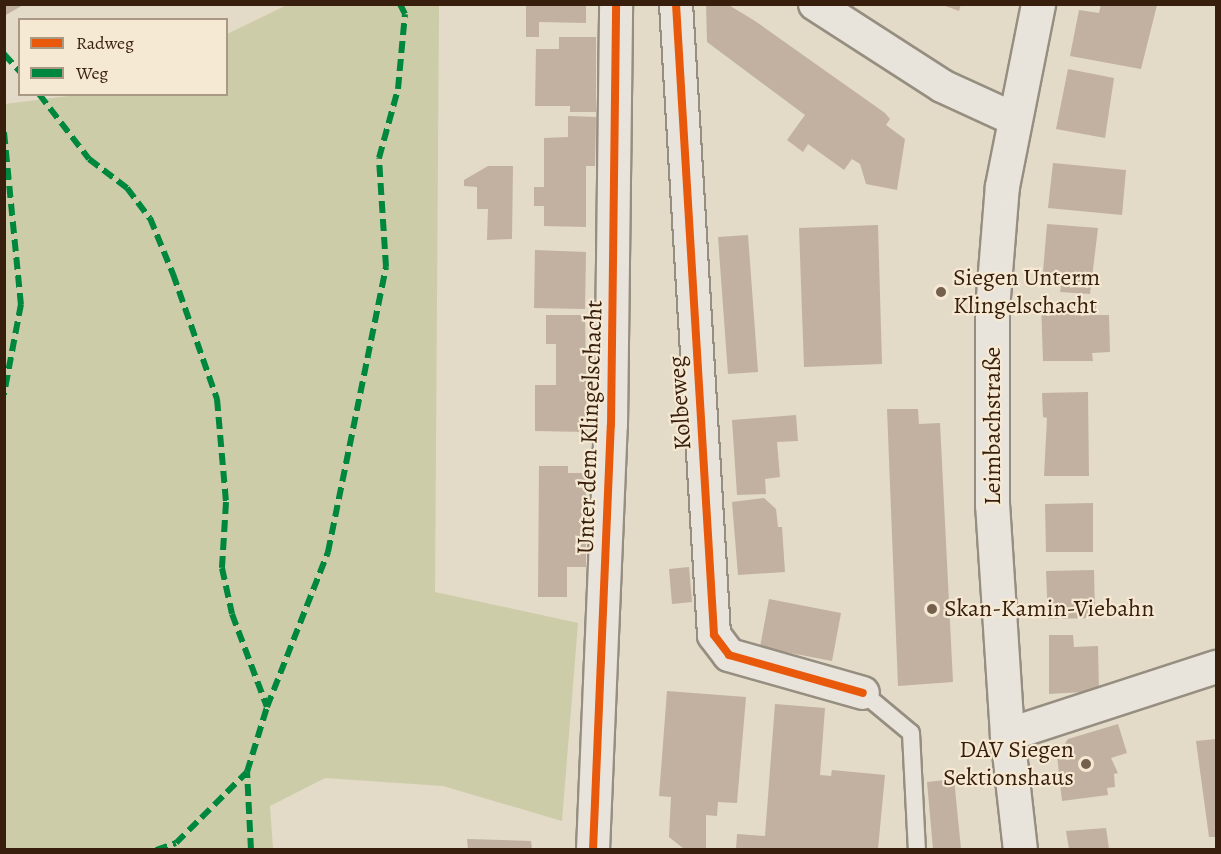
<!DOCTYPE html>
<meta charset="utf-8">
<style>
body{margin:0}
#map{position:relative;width:1221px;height:854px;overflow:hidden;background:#e3dac7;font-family:Alegreya,serif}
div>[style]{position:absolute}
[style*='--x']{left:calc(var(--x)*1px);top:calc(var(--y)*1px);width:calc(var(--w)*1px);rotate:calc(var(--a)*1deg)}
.green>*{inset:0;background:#cccca8}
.building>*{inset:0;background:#c2b1a0}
.roads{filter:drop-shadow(2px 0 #968e81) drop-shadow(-2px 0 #968e81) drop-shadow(0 2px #968e81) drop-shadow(0 -2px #968e81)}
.lane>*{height:16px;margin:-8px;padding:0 8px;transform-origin:8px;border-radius:8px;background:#e9e4db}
.street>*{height:32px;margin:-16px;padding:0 16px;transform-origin:16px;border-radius:16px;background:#e9e4db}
.secondary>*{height:33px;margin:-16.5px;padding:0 16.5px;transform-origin:16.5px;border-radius:16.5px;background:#e9e4db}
.quiet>*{height:6px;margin-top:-3px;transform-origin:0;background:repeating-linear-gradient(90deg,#00873e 0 12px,transparent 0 18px)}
.cycleway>*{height:8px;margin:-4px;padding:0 4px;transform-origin:4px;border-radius:4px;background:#e8590c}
.dots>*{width:16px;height:16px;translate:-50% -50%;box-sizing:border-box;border:3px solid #f5e9d3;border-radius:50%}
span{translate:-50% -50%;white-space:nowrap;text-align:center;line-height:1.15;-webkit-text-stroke:4.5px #f5e9d3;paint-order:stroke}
.poi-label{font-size:24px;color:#381e0c}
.left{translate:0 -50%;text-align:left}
.right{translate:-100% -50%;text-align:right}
.street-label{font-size:24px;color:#381e0c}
.frame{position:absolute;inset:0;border:6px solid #381e0c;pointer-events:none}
.legend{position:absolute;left:18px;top:18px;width:210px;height:78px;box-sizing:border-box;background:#f5e9d3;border:2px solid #a99883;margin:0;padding:8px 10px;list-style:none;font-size:18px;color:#381e0c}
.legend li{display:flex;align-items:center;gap:12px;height:30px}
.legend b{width:30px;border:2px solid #a99883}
</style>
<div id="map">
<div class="green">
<i style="clip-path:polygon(289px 4px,439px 5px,435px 592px,578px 623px,562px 821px,443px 786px,325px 778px,270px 806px,273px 849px,5px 849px,5px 104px,84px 94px,226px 94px,227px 34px)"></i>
</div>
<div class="building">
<i style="clip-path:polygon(4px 4px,25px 4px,4px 16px)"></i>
<i style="clip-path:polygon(526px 4px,586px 4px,586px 23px,539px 22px,539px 37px,526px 37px)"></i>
<i style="clip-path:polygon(706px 4px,727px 4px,755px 21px,885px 113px,890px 119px,886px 125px,905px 139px,897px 190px,866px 184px,860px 164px,852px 159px,844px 170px,808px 144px,803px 152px,787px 140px,805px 115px,707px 42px)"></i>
<i style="clip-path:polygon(940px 4px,961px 4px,959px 11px)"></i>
<i style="clip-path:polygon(1101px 4px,1157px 5px,1141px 69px,1070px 56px,1079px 10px,1099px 13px)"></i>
<i style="clip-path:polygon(559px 37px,596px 37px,596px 112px,570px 112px,570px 106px,535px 106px,536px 49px,559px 49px)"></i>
<i style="clip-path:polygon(1068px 69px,1114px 78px,1105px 138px,1056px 129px)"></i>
<i style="clip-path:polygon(568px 116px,596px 117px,595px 166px,586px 166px,586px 227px,544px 226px,544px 206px,534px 206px,534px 187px,544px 187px,544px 138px,568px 137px)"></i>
<i style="clip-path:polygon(1053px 163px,1126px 170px,1122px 215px,1048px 208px)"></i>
<i style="clip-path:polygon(488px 166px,513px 166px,512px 239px,487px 240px,488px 209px,477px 209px,477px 187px,464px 186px,464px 180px)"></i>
<i style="clip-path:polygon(1047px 224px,1098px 228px,1090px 294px,1060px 292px,1061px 286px,1042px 284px)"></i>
<i style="clip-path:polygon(878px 225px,882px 364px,804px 367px,799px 228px)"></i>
<i style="clip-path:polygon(748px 235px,758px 372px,728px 374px,718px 237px)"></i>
<i style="clip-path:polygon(535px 250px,586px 252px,585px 309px,534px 308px)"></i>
<i style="clip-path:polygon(1041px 302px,1096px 302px,1096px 315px,1109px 315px,1110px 352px,1092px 353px,1093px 361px,1043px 361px)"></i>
<i style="clip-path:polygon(546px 315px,585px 315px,587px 432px,535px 431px,535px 385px,556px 385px,556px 344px,546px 344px)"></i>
<i style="clip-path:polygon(1088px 392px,1089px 476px,1044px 476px,1047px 418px,1043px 417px,1042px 393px)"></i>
<i style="clip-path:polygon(887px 409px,918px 409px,919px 424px,940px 423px,953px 682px,898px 686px)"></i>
<i style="clip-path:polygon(796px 415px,798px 441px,777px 442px,780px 477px,765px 479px,766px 494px,737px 495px,732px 420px)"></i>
<i style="clip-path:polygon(539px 466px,568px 466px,568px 473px,586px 473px,586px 567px,567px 567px,567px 597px,538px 597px)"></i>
<i style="clip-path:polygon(764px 498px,776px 509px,778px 527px,782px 527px,785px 572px,738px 575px,732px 502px)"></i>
<i style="clip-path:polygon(1093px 503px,1093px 552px,1046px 552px,1045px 504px)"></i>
<i style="clip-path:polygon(689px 567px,692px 602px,672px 604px,669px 569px)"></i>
<i style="clip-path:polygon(1094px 570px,1095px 618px,1048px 619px,1046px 571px)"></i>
<i style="clip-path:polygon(769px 599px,841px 613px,832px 661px,760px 647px)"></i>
<i style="clip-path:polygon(1049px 635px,1073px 635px,1074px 647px,1098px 646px,1099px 691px,1049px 694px)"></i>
<i style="clip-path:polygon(667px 691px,746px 697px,737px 803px,718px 802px,717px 816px,706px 815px,706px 849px,684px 849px,669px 837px,671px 797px,659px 796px)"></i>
<i style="clip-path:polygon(775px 704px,825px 708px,820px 775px,831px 776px,832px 770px,885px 775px,878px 849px,736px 849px,737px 834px,765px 836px)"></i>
<i style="clip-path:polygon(1118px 724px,1127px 753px,1111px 758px,1118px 773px,1114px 774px,1115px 787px,1107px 788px,1108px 795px,1062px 801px,1057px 755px,1068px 739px)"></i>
<i style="clip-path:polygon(1216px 739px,1216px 837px,1209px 837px,1196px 741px)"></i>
<i style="clip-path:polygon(954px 779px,961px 849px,933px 849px,927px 782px)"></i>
<i style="clip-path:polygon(1106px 828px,1109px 849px,1069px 849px,1066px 831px)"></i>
<i style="clip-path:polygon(467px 839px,531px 841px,532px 849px,468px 849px)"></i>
</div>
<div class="roads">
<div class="lane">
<i style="--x:863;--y:693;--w:62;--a:39.8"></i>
<i style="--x:911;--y:733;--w:117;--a:87.1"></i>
</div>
<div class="street">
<i style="--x:676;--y:4;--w:632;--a:86.55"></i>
<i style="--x:714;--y:635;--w:25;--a:53"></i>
<i style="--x:729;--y:655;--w:139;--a:15.8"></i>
<i style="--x:815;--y:4;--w:151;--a:32.8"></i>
<i style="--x:942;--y:86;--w:79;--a:24.6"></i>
<i style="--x:1007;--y:735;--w:220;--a:-18"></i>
<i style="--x:593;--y:850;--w:425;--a:-87.6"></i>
<i style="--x:611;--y:425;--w:421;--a:-89.3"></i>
</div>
<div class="secondary">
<i style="--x:1020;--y:850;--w:116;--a:-96.4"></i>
<i style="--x:1007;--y:735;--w:230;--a:-93.7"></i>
<i style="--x:992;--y:505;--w:196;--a:-90"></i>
<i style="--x:992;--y:309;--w:123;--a:-85.4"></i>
<i style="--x:1002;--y:186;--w:186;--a:-78.8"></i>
</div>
</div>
<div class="quiet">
<i style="--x:4;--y:54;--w:24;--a:48"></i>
<i style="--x:39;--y:94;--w:82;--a:52.4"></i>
<i style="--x:89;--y:159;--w:48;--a:37.3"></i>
<i style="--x:127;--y:188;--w:38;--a:53"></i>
<i style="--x:150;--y:218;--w:61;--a:67.7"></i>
<i style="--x:173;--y:274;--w:133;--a:70.6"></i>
<i style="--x:217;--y:399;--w:103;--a:85"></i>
<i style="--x:226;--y:502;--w:66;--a:93.5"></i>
<i style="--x:222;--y:568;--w:47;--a:77.7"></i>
<i style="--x:232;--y:614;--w:99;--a:69.4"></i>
<i style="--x:4;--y:132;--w:173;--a:84.4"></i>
<i style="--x:21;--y:304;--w:92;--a:100.7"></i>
<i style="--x:156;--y:850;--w:21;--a:-19"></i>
<i style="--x:176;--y:843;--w:100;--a:-45"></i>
<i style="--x:251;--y:850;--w:78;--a:-92.9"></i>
<i style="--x:247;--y:772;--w:68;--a:-72.9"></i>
<i style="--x:267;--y:707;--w:167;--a:-68.5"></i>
<i style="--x:328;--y:552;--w:291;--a:-78.5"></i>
<i style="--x:386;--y:267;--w:109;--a:-93.7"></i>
<i style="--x:379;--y:158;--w:72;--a:-74.6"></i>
<i style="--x:398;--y:89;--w:75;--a:-84.7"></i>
<i style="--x:405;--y:14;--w:11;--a:-117"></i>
</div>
<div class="cycleway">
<i style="--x:676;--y:4;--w:632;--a:86.55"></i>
<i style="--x:714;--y:635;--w:25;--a:53"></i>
<i style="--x:729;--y:655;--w:139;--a:15.8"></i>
<i style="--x:593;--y:850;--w:425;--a:-87.6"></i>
<i style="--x:611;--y:425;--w:421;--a:-89.3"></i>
</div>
<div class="dots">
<i style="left:941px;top:292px;background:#74604d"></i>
<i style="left:932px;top:609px;background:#74604d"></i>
<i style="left:1086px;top:764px;background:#74604d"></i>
</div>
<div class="poi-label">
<span class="left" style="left:953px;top:292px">Siegen Unterm<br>Klingelschacht</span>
<span class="left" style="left:944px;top:609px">Skan-Kamin-Viebahn</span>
<span class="right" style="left:1074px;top:764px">DAV Siegen<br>Sektionshaus</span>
</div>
<div class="street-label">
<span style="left:680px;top:403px;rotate:-94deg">Kolbeweg</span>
<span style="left:993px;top:426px;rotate:-90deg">Leimbachstraße</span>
<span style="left:590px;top:427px;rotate:-88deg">Unter dem Klingelschacht</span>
</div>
<div class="frame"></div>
<ul class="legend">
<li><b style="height:8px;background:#e8590c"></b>Radweg</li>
<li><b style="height:8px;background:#00873e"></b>Weg</li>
</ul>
</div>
